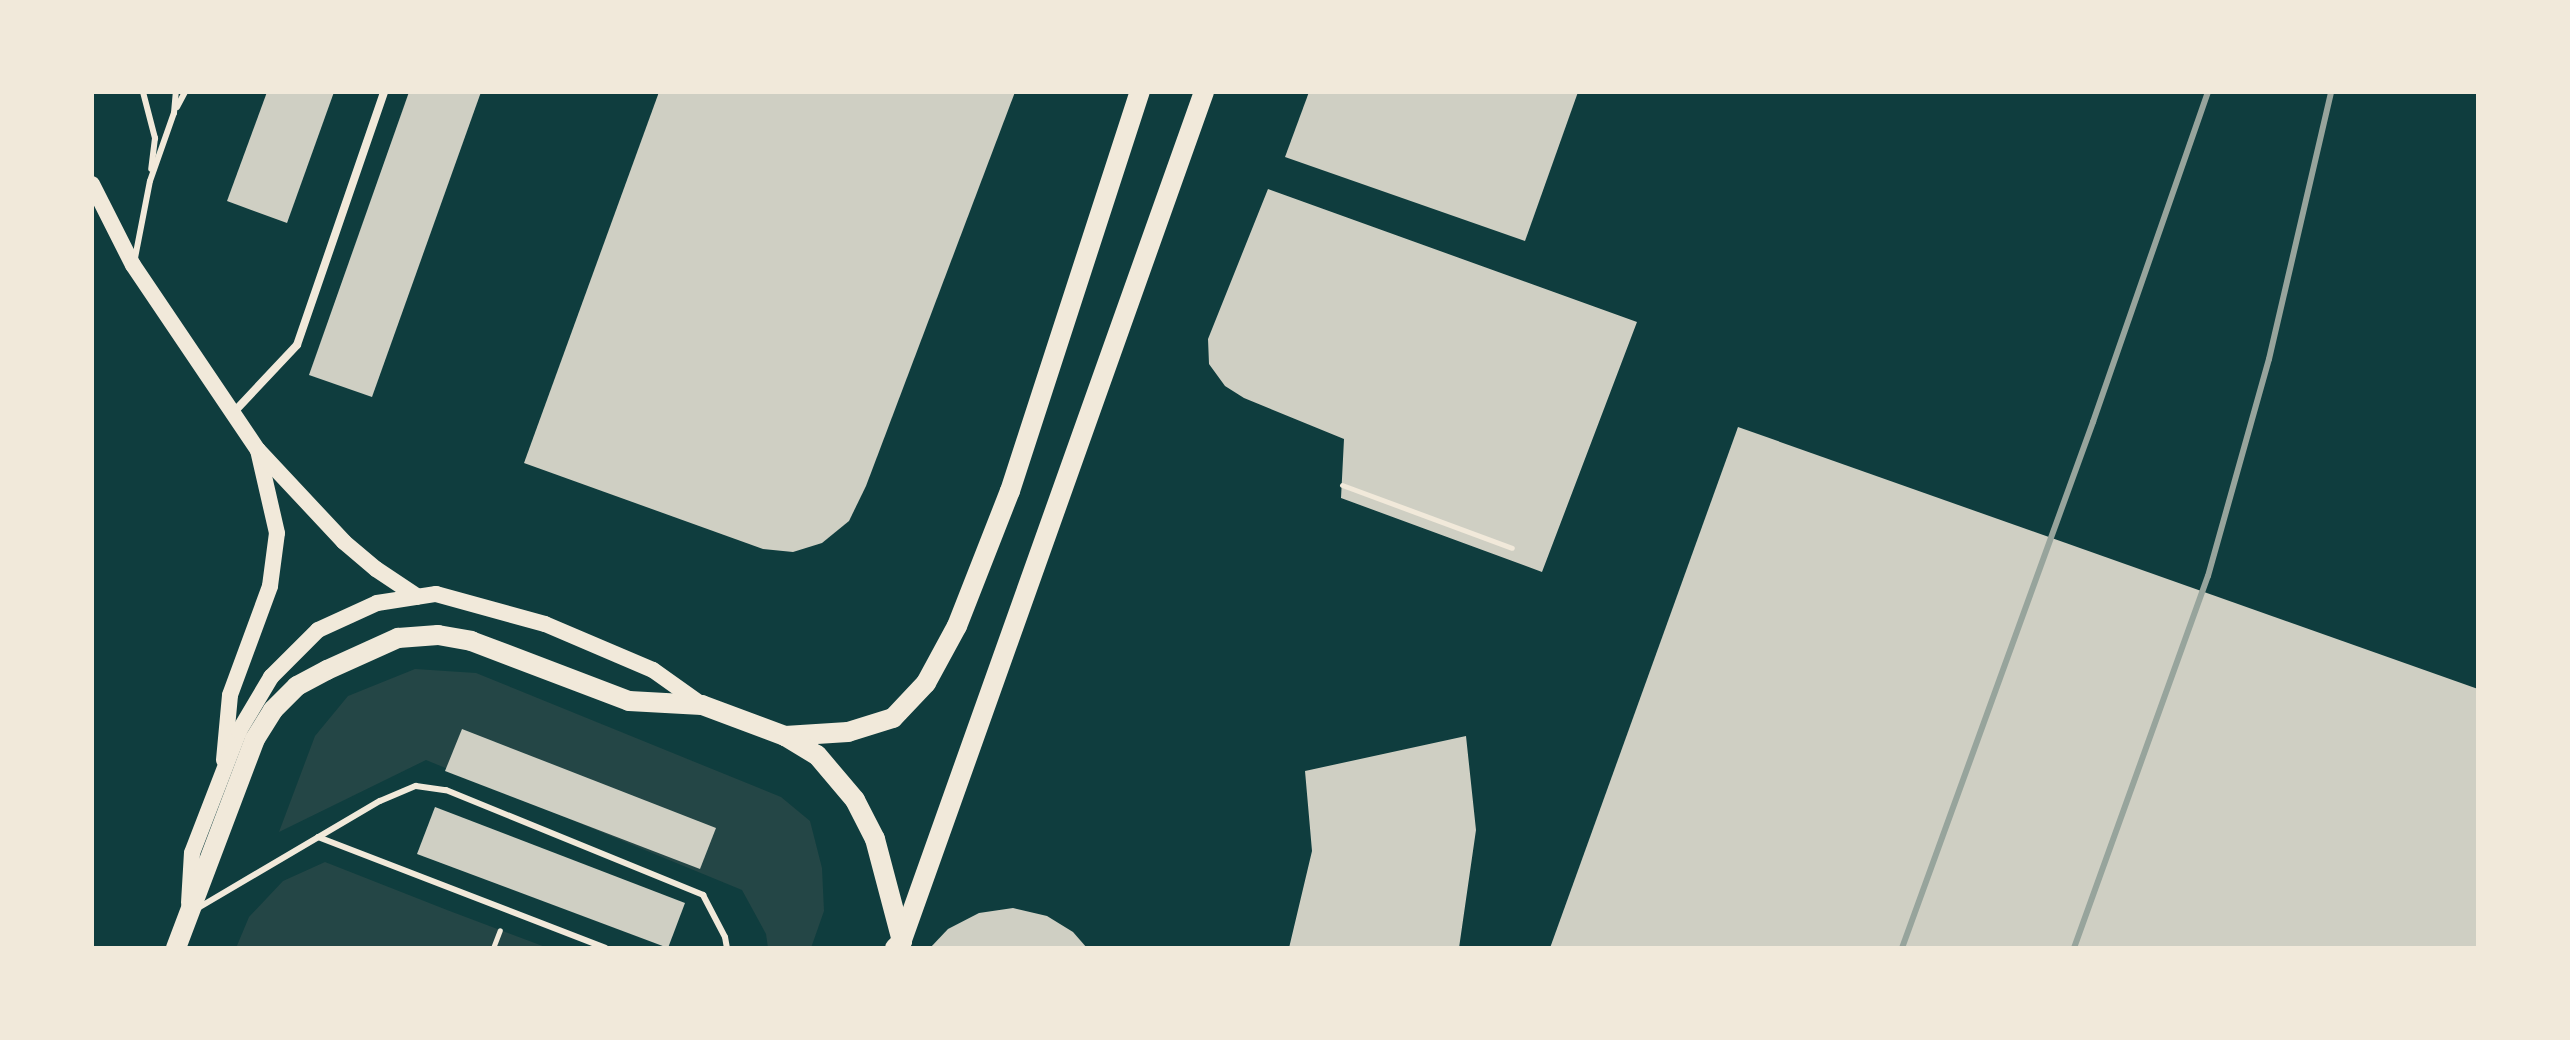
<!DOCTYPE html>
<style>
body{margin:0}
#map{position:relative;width:2570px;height:1040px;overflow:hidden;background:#0f3d3e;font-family:Georgia,serif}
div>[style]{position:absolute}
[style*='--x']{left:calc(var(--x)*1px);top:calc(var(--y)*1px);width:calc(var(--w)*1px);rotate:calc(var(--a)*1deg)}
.green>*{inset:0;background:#244646}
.building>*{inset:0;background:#cfcfc3}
.path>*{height:5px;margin:-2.5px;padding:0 2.5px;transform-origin:2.5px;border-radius:2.5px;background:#f1e9da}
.service>*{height:6px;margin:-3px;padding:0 3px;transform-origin:3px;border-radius:3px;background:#f1e9da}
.minor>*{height:8px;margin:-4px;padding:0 4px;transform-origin:4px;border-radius:4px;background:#f1e9da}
.secondary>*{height:16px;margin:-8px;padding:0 8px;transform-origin:8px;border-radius:8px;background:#f1e9da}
.primary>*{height:20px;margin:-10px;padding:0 10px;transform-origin:10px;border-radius:10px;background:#f1e9da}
.rail>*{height:6px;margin:-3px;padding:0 3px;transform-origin:3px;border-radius:3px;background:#97a49c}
span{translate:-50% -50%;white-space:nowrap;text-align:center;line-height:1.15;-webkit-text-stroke:6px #f1e9da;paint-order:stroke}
.frame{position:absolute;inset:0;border:94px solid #f1e9da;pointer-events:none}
</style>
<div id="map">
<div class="green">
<i style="clip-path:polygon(415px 669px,476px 673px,781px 797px,810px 821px,822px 868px,824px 911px,811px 948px,768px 948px,766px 934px,742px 890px,426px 760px,279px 832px,315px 736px,348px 696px)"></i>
<i style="clip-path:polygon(325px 862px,447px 910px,548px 948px,236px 948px,249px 917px,283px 881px)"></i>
</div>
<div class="building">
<i style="clip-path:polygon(267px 92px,334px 92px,287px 223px,227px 201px)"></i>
<i style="clip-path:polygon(409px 92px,481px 92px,372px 397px,309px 375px)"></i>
<i style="clip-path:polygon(659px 92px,1015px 92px,866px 486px,849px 521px,822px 543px,793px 552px,763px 549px,524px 463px)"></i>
<i style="clip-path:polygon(1309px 92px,1578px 92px,1525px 241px,1285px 157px)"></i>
<i style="clip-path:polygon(1268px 189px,1637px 322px,1542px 572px,1341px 498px,1344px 439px,1244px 398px,1225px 386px,1209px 364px,1208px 339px)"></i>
<i style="clip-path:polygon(1738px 427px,2478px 689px,2478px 948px,1550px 948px)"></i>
<i style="clip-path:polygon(462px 729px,716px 828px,700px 869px,445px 771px)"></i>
<i style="clip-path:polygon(1466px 736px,1476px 830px,1459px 948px,1289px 948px,1312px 851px,1305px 771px)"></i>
<i style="clip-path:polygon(435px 807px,685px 903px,668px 948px,417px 854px)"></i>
<i style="clip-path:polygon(1013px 908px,1047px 916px,1073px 932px,1087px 948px,930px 948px,948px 929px,979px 913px)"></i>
</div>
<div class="path">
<i style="--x:1342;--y:485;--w:181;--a:20.3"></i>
<i style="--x:493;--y:948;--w:19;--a:-69"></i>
</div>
<div class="service">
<i style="--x:143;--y:92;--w:48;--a:75.4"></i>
<i style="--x:155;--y:138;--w:31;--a:97"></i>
<i style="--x:177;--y:107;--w:17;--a:-62"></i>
<i style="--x:135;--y:258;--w:78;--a:-79"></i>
<i style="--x:150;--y:181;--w:72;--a:-70.6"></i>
<i style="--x:174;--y:113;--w:21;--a:-85"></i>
<i style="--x:318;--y:837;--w:308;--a:21.1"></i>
<i style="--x:198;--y:908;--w:211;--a:-30.5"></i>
<i style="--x:380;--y:801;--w:39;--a:-23"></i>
<i style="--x:416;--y:786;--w:30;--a:8"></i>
<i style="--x:446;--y:790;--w:278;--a:22.2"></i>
<i style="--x:703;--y:895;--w:47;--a:62.4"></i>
<i style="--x:725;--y:937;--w:11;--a:80"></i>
</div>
<div class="minor">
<i style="--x:234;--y:412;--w:92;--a:-46.8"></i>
<i style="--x:297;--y:345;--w:268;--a:-71"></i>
</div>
<div class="secondary">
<i style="--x:92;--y:184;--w:91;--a:63.2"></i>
<i style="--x:133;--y:265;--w:223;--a:56"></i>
<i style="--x:224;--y:760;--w:65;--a:-84.7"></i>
<i style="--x:230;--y:695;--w:116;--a:-69.8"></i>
<i style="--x:270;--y:586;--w:53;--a:-82.5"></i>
<i style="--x:277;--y:533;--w:85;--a:-102.9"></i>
<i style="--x:258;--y:450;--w:126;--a:46.9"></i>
<i style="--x:344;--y:542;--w:42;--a:40.2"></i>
<i style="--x:376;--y:569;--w:50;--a:33.7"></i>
<i style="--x:189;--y:903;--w:50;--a:-86.6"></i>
<i style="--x:192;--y:853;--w:131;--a:-68.9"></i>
<i style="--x:239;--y:731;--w:63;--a:-59.3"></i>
<i style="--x:271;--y:677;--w:66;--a:-45"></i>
<i style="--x:318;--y:630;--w:65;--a:-24.6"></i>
<i style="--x:377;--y:603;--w:60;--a:-8.7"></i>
<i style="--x:436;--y:594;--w:113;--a:15.4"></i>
<i style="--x:545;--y:624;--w:117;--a:23.1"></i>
<i style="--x:653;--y:670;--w:60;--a:35.5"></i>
</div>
<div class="primary">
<i style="--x:785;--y:736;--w:63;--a:-3.6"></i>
<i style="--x:848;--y:732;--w:47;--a:-17.3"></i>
<i style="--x:893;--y:718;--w:48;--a:-46.7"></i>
<i style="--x:926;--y:683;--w:65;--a:-61.5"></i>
<i style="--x:957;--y:626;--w:145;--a:-68.6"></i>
<i style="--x:1010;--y:491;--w:420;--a:-72"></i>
<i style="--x:902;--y:940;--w:900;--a:-70.4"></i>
<i style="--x:176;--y:948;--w:223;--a:-69.3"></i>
<i style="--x:255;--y:739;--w:34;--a:-58"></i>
<i style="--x:273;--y:710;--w:34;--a:-45"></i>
<i style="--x:297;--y:686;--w:34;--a:-28"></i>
<i style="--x:327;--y:670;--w:78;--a:-24.3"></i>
<i style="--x:398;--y:638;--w:40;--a:-4.3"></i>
<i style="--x:438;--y:635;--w:34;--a:10"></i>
<i style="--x:471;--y:641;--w:169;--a:20.8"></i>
<i style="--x:629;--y:701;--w:73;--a:3.1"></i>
<i style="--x:702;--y:705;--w:89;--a:20.5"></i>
<i style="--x:785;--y:736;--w:37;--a:31"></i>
<i style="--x:817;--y:755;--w:59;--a:49.8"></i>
<i style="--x:855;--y:800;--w:44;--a:62.9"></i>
<i style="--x:875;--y:839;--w:106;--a:75.2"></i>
<i style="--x:902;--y:941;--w:10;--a:135"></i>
</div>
<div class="rail">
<i style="--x:1902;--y:948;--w:560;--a:-70.04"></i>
<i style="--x:2093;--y:422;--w:349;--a:-70.8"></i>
<i style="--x:2074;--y:948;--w:395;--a:-70.2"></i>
<i style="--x:2208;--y:576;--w:225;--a:-74.3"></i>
<i style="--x:2269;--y:359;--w:274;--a:-76.9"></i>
</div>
<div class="frame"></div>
</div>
